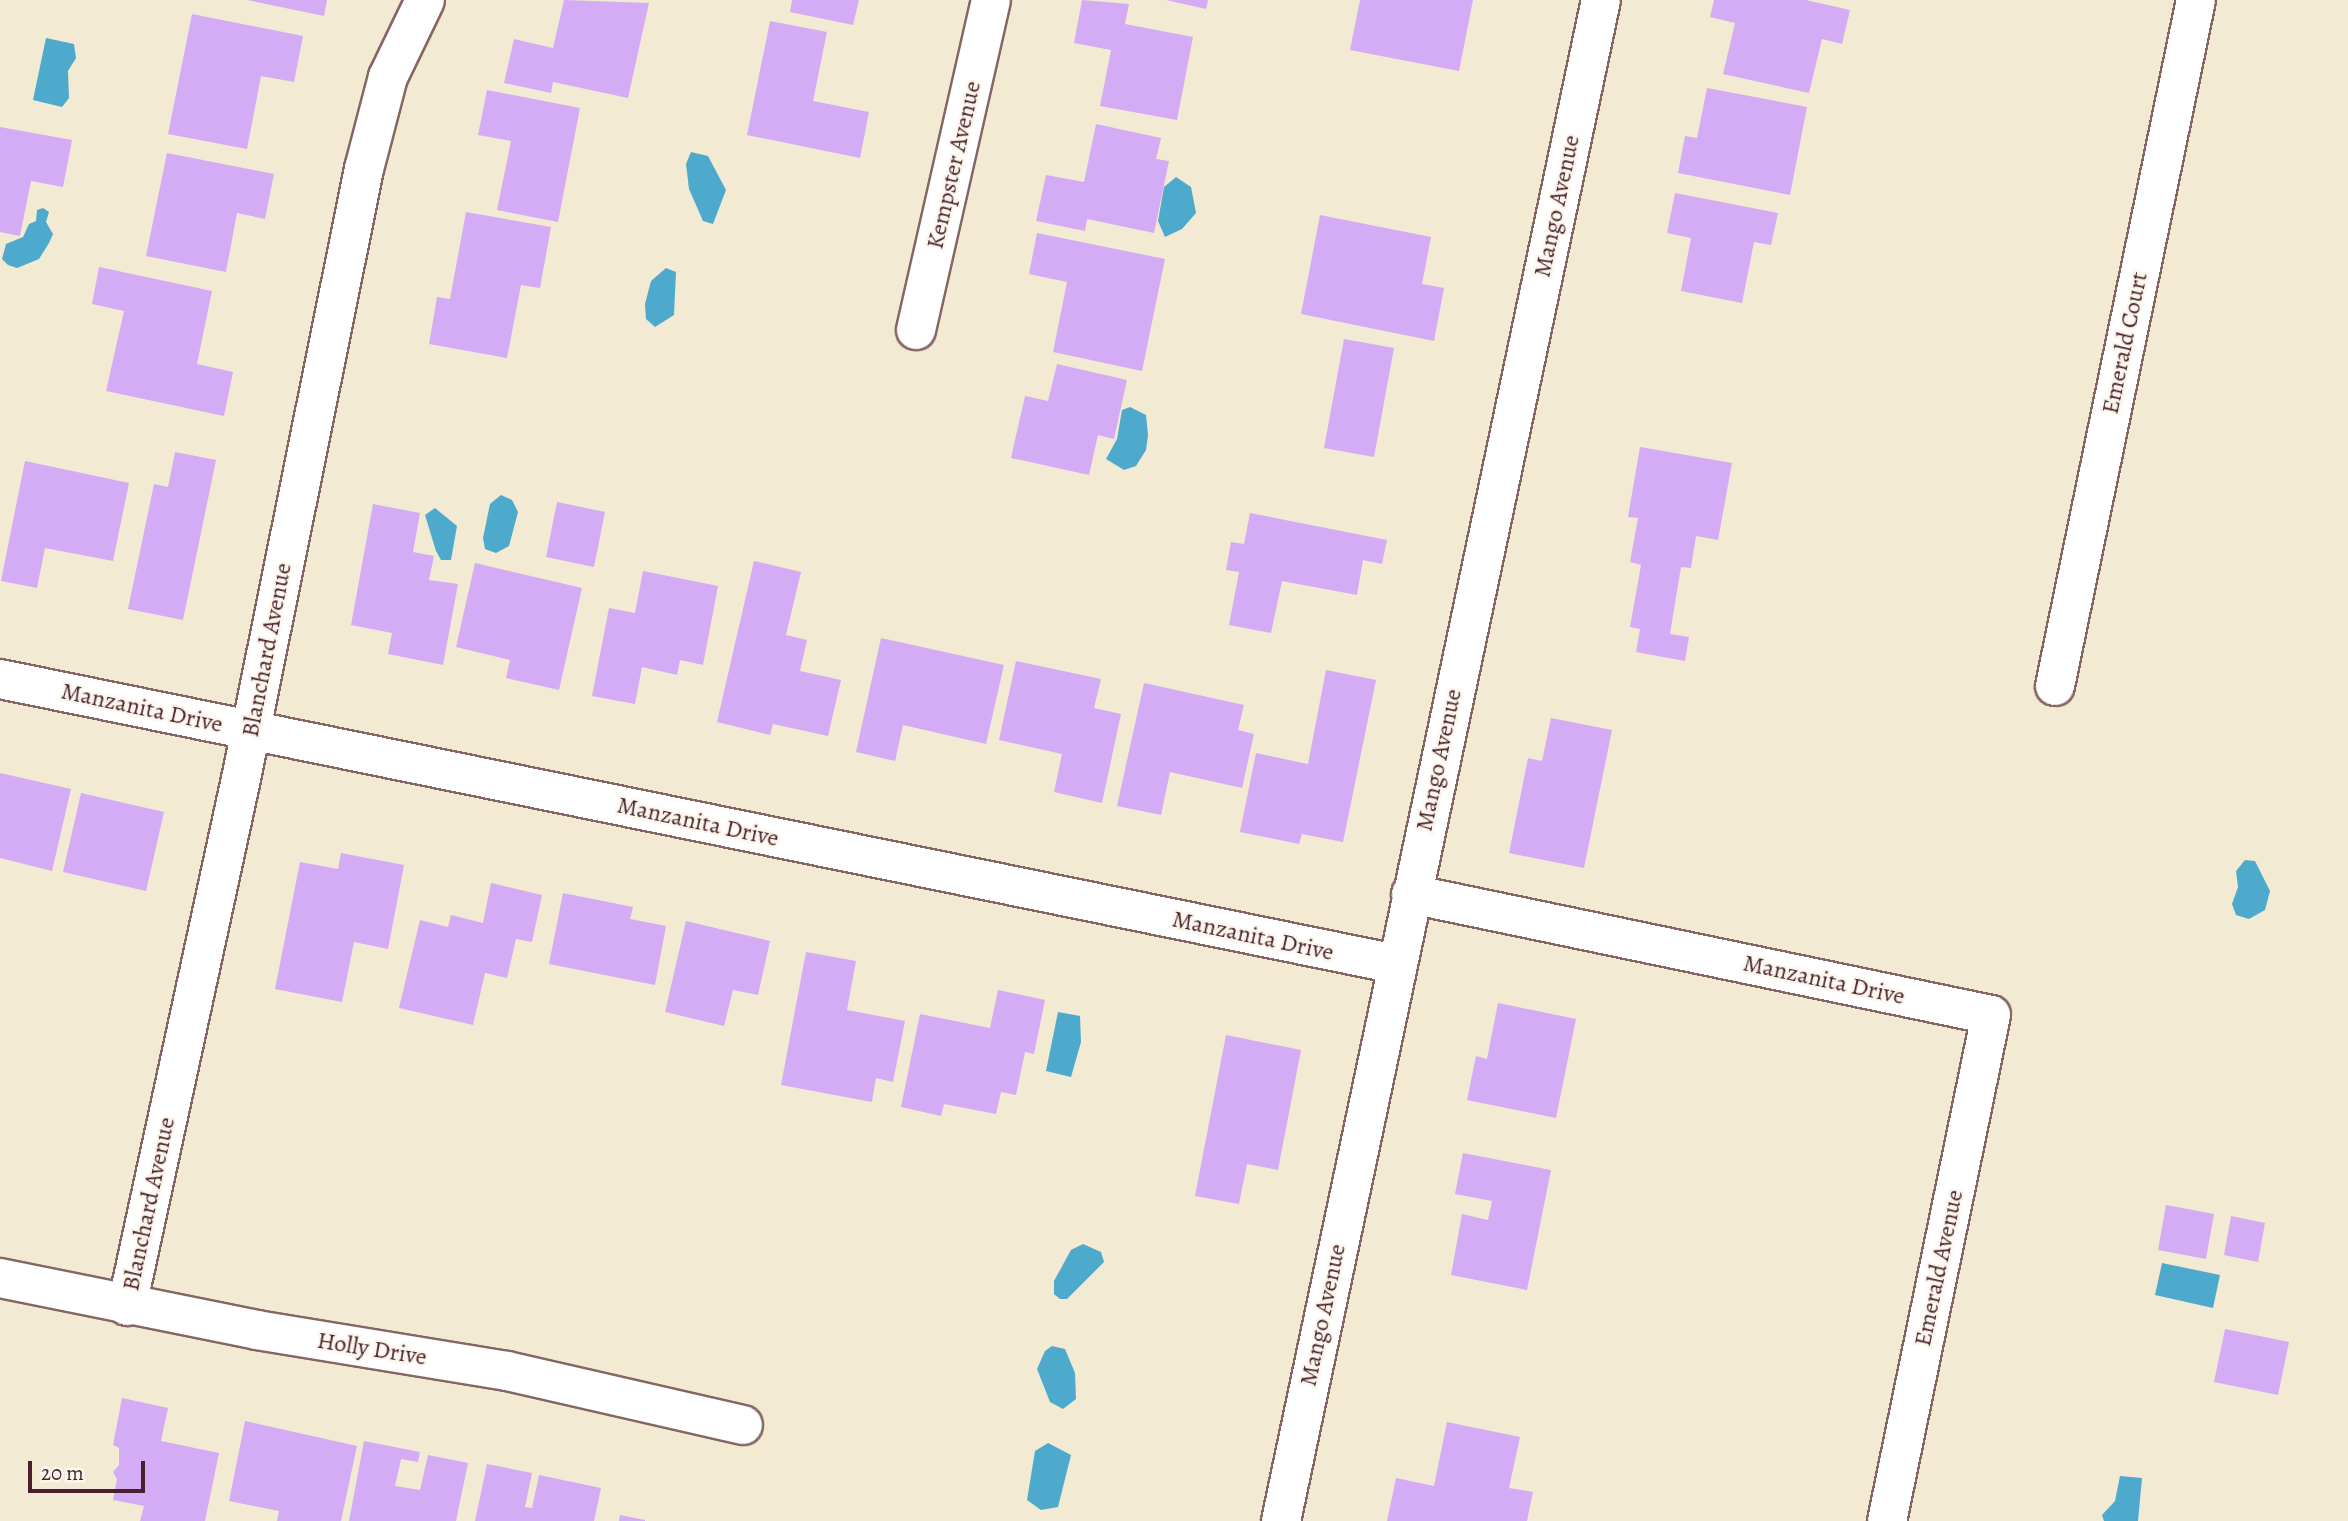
<!DOCTYPE html>
<style>
body{margin:0}
#map{position:relative;width:2348px;height:1521px;overflow:hidden;background:#f2ead2;font-family:Alegreya,serif}
div>[style]{position:absolute}
[style*='--x']{left:calc(var(--x)*1px);top:calc(var(--y)*1px);width:calc(var(--w)*1px);rotate:calc(var(--a)*1deg)}
.water>*{inset:0;background:#4eaacd}
.building>*{inset:0;background:#d4acf5}
.roads{filter:drop-shadow(2px 0 #856665) drop-shadow(-2px 0 #856665) drop-shadow(0 2px #856665) drop-shadow(0 -2px #856665)}
.street>*{height:38px;margin:-19px;padding:0 19px;transform-origin:19px;border-radius:19px;background:#fff}
.secondary>*{height:38px;margin:-19px;padding:0 19px;transform-origin:19px;border-radius:19px;background:#fff}
span{translate:-50% -50%;white-space:nowrap;text-align:center;line-height:1.15;-webkit-text-stroke:5px #fbf7ec;paint-order:stroke}
.street-label{font-size:24px;color:#4a1f2b}
.scale{position:absolute;left:28px;top:1461px;width:117px;height:32px;box-sizing:border-box;border:4px solid #4a1f2b;border-top:0;padding-left:9px;font-size:21px;line-height:24px;white-space:nowrap;color:#4a1f2b;-webkit-text-stroke:5px #fbf7ec;paint-order:stroke}
</style>
<div id="map">
<div class="water">
<i style="clip-path:polygon(46px 38px,74px 44px,76px 58px,68px 71px,69px 98px,62px 107px,33px 100px)"></i>
<i style="clip-path:polygon(691px 152px,708px 156px,726px 190px,713px 224px,703px 221px,689px 189px,686px 164px)"></i>
<i style="clip-path:polygon(1176px 177px,1191px 187px,1196px 213px,1182px 229px,1165px 237px,1158px 221px,1164px 187px)"></i>
<i style="clip-path:polygon(43px 208px,49px 212px,46px 222px,53px 234px,49px 243px,39px 259px,17px 268px,8px 265px,2px 259px,6px 244px,23px 237px,29px 224px,36px 221px,37px 210px)"></i>
<i style="clip-path:polygon(666px 268px,676px 272px,674px 315px,655px 327px,646px 319px,645px 304px,651px 281px)"></i>
<i style="clip-path:polygon(1130px 407px,1146px 415px,1148px 435px,1146px 450px,1136px 466px,1124px 470px,1106px 459px,1117px 439px,1122px 410px)"></i>
<i style="clip-path:polygon(501px 495px,512px 500px,518px 512px,509px 546px,496px 553px,485px 549px,483px 538px,490px 504px)"></i>
<i style="clip-path:polygon(435px 508px,457px 526px,451px 560px,441px 560px,436px 551px,425px 515px)"></i>
<i style="clip-path:polygon(2245px 860px,2255px 861px,2270px 891px,2265px 910px,2249px 919px,2236px 915px,2232px 904px,2238px 887px,2236px 871px)"></i>
<i style="clip-path:polygon(1058px 1012px,1080px 1016px,1081px 1042px,1071px 1077px,1046px 1071px)"></i>
<i style="clip-path:polygon(1083px 1244px,1101px 1252px,1104px 1262px,1067px 1299px,1060px 1299px,1054px 1294px,1054px 1281px,1071px 1250px)"></i>
<i style="clip-path:polygon(2162px 1263px,2220px 1275px,2213px 1308px,2155px 1295px)"></i>
<i style="clip-path:polygon(1052px 1346px,1065px 1349px,1075px 1373px,1076px 1399px,1063px 1409px,1050px 1402px,1037px 1369px,1045px 1351px)"></i>
<i style="clip-path:polygon(1048px 1443px,1071px 1455px,1058px 1507px,1041px 1510px,1027px 1500px,1035px 1451px)"></i>
<i style="clip-path:polygon(2120px 1476px,2142px 1478px,2138px 1521px,2104px 1521px,2102px 1515px,2115px 1501px)"></i>
</div>
<div class="building">
<i style="clip-path:polygon(247px 0,327px 0,324px 16px)"></i>
<i style="clip-path:polygon(564px 0,649px 3px,628px 98px,553px 82px,551px 93px,504px 83px,514px 39px,553px 48px)"></i>
<i style="clip-path:polygon(792px 0,859px 0,853px 25px,790px 12px)"></i>
<i style="clip-path:polygon(1082px 0,1129px 4px,1125px 24px,1193px 37px,1177px 120px,1100px 106px,1111px 50px,1074px 43px)"></i>
<i style="clip-path:polygon(1166px 0,1208px 0,1206px 9px)"></i>
<i style="clip-path:polygon(1360px 0,1473px 0,1459px 71px,1350px 50px)"></i>
<i style="clip-path:polygon(1714px 0,1806px 0,1850px 10px,1842px 44px,1822px 39px,1809px 93px,1723px 74px,1735px 23px,1710px 17px)"></i>
<i style="clip-path:polygon(192px 14px,303px 36px,294px 82px,261px 76px,247px 149px,168px 134px)"></i>
<i style="clip-path:polygon(770px 21px,827px 32px,813px 101px,869px 112px,860px 158px,747px 135px)"></i>
<i style="clip-path:polygon(1707px 88px,1807px 107px,1790px 195px,1678px 173px,1685px 136px,1697px 138px)"></i>
<i style="clip-path:polygon(487px 90px,580px 108px,558px 222px,497px 210px,511px 141px,478px 135px)"></i>
<i style="clip-path:polygon(1096px 124px,1161px 138px,1156px 159px,1169px 161px,1154px 233px,1087px 219px,1085px 231px,1036px 221px,1046px 175px,1084px 182px)"></i>
<i style="clip-path:polygon(0 127px,72px 140px,63px 187px,31px 181px,20px 236px,0 232px)"></i>
<i style="clip-path:polygon(167px 153px,274px 174px,265px 219px,237px 213px,226px 272px,146px 256px)"></i>
<i style="clip-path:polygon(1675px 193px,1778px 213px,1771px 245px,1754px 242px,1742px 303px,1681px 291px,1691px 238px,1667px 233px)"></i>
<i style="clip-path:polygon(466px 212px,551px 227px,540px 288px,521px 285px,507px 358px,429px 344px,437px 297px,450px 299px)"></i>
<i style="clip-path:polygon(1320px 215px,1431px 237px,1422px 284px,1444px 288px,1434px 341px,1301px 314px)"></i>
<i style="clip-path:polygon(1037px 233px,1165px 259px,1142px 371px,1053px 352px,1067px 282px,1029px 274px)"></i>
<i style="clip-path:polygon(99px 267px,212px 291px,197px 364px,233px 372px,224px 416px,106px 391px,124px 311px,92px 304px)"></i>
<i style="clip-path:polygon(1344px 339px,1394px 348px,1374px 457px,1324px 448px)"></i>
<i style="clip-path:polygon(1057px 364px,1127px 380px,1114px 439px,1098px 435px,1089px 475px,1011px 458px,1025px 396px,1048px 401px)"></i>
<i style="clip-path:polygon(1640px 447px,1732px 463px,1718px 540px,1696px 536px,1691px 568px,1681px 567px,1670px 634px,1689px 637px,1685px 661px,1636px 652px,1640px 629px,1630px 627px,1641px 565px,1630px 562px,1638px 518px,1628px 517px)"></i>
<i style="clip-path:polygon(175px 452px,216px 460px,183px 620px,128px 609px,154px 484px,168px 487px)"></i>
<i style="clip-path:polygon(25px 461px,129px 483px,113px 561px,45px 548px,37px 588px,1px 581px)"></i>
<i style="clip-path:polygon(557px 502px,605px 512px,594px 567px,546px 557px)"></i>
<i style="clip-path:polygon(373px 504px,420px 513px,413px 552px,434px 556px,429px 580px,458px 584px,443px 665px,388px 654px,392px 633px,351px 625px)"></i>
<i style="clip-path:polygon(1250px 513px,1387px 540px,1382px 564px,1363px 560px,1357px 595px,1282px 581px,1271px 633px,1229px 625px,1239px 572px,1226px 570px,1231px 542px,1244px 544px)"></i>
<i style="clip-path:polygon(754px 561px,801px 572px,786px 635px,807px 640px,800px 671px,841px 680px,828px 736px,773px 724px,770px 735px,717px 722px)"></i>
<i style="clip-path:polygon(475px 563px,582px 588px,559px 690px,506px 678px,510px 660px,456px 647px)"></i>
<i style="clip-path:polygon(643px 571px,718px 586px,703px 665px,680px 660px,677px 675px,642px 667px,635px 704px,592px 696px,609px 608px,635px 613px)"></i>
<i style="clip-path:polygon(881px 638px,1004px 665px,986px 744px,903px 725px,895px 761px,856px 752px)"></i>
<i style="clip-path:polygon(1016px 661px,1101px 679px,1094px 708px,1121px 714px,1102px 803px,1054px 792px,1062px 754px,999px 740px)"></i>
<i style="clip-path:polygon(1326px 670px,1376px 680px,1343px 842px,1302px 834px,1299px 844px,1240px 832px,1256px 753px,1308px 764px)"></i>
<i style="clip-path:polygon(1144px 683px,1244px 705px,1238px 730px,1254px 734px,1242px 788px,1170px 772px,1161px 815px,1117px 806px)"></i>
<i style="clip-path:polygon(1551px 718px,1612px 730px,1584px 868px,1509px 853px,1528px 758px,1542px 761px)"></i>
<i style="clip-path:polygon(0 773px,71px 789px,52px 871px,0 858px)"></i>
<i style="clip-path:polygon(81px 793px,164px 812px,146px 891px,63px 872px)"></i>
<i style="clip-path:polygon(341px 853px,404px 865px,388px 949px,354px 942px,342px 1002px,275px 989px,300px 862px,338px 869px)"></i>
<i style="clip-path:polygon(491px 883px,542px 895px,532px 942px,516px 939px,507px 978px,485px 973px,473px 1025px,399px 1008px,420px 920px,448px 927px,451px 915px,483px 923px)"></i>
<i style="clip-path:polygon(563px 893px,633px 907px,630px 919px,666px 926px,655px 985px,549px 964px)"></i>
<i style="clip-path:polygon(686px 921px,770px 941px,758px 995px,733px 990px,724px 1026px,665px 1012px)"></i>
<i style="clip-path:polygon(806px 952px,856px 961px,847px 1010px,905px 1021px,893px 1082px,876px 1078px,872px 1102px,781px 1085px)"></i>
<i style="clip-path:polygon(998px 990px,1045px 1000px,1034px 1054px,1025px 1052px,1016px 1095px,1001px 1092px,996px 1114px,944px 1104px,941px 1116px,901px 1107px,920px 1014px,990px 1028px)"></i>
<i style="clip-path:polygon(1498px 1003px,1576px 1019px,1556px 1118px,1467px 1100px,1476px 1056px,1487px 1059px)"></i>
<i style="clip-path:polygon(1226px 1035px,1301px 1050px,1278px 1170px,1247px 1164px,1239px 1204px,1195px 1196px)"></i>
<i style="clip-path:polygon(1463px 1153px,1551px 1170px,1527px 1290px,1451px 1275px,1462px 1214px,1488px 1220px,1492px 1201px,1455px 1194px)"></i>
<i style="clip-path:polygon(2166px 1205px,2214px 1214px,2206px 1259px,2158px 1250px)"></i>
<i style="clip-path:polygon(2231px 1216px,2265px 1223px,2258px 1262px,2224px 1255px)"></i>
<i style="clip-path:polygon(2225px 1329px,2289px 1342px,2278px 1395px,2214px 1382px)"></i>
<i style="clip-path:polygon(122px 1398px,168px 1408px,161px 1441px,219px 1453px,205px 1521px,140px 1521px,144px 1506px,113px 1500px,117px 1479px,113px 1472px,119px 1465px,119px 1448px,113px 1445px)"></i>
<i style="clip-path:polygon(245px 1421px,357px 1446px,341px 1521px,277px 1521px,279px 1511px,229px 1501px)"></i>
<i style="clip-path:polygon(1447px 1422px,1520px 1437px,1509px 1488px,1533px 1492px,1527px 1521px,1387px 1521px,1396px 1478px,1434px 1486px)"></i>
<i style="clip-path:polygon(364px 1441px,420px 1452px,418px 1462px,401px 1459px,395px 1486px,420px 1490px,428px 1455px,468px 1463px,456px 1521px,349px 1521px)"></i>
<i style="clip-path:polygon(487px 1464px,532px 1473px,525px 1507px,532px 1508px,539px 1475px,601px 1488px,594px 1521px,475px 1521px)"></i>
<i style="clip-path:polygon(620px 1515px,645px 1520px,645px 1521px,619px 1521px)"></i>
</div>
<div class="roads">
<div class="street">
<i style="--x:916;--y:330;--w:338;--a:-77.2"></i>
<i style="--x:0;--y:679;--w:1425;--a:11.54"></i>
<i style="--x:2055;--y:686;--w:700;--a:-78.39"></i>
<i style="--x:1411;--y:894;--w:592;--a:11.78"></i>
<i style="--x:1991;--y:1015;--w:517;--a:101.61"></i>
<i style="--x:0;--y:1278;--w:262;--a:11.4"></i>
<i style="--x:257;--y:1330;--w:253;--a:9.3"></i>
<i style="--x:507;--y:1371;--w:242;--a:12.9"></i>
<i style="--x:127;--y:1306;--w:544;--a:-77.8"></i>
<i style="--x:242;--y:774;--w:617;--a:-78.6"></i>
<i style="--x:364;--y:169;--w:95;--a:-75.4"></i>
<i style="--x:388;--y:77;--w:85;--a:-64.3"></i>
</div>
<div class="secondary">
<i style="--x:1281;--y:1521;--w:1554;--a:-78.12"></i>
</div>
</div>
<div class="street-label">
<span style="left:954px;top:165px;rotate:-77deg">Kempster Avenue</span>
<span style="left:1557px;top:206px;rotate:-78deg">Mango Avenue</span>
<span style="left:2125px;top:343px;rotate:-78deg">Emerald Court</span>
<span style="left:267px;top:650px;rotate:-79deg">Blanchard Avenue</span>
<span style="left:142px;top:708px;rotate:12deg">Manzanita Drive</span>
<span style="left:1439px;top:760px;rotate:-78deg">Mango Avenue</span>
<span style="left:698px;top:822px;rotate:12deg">Manzanita Drive</span>
<span style="left:1253px;top:936px;rotate:12deg">Manzanita Drive</span>
<span style="left:1824px;top:980px;rotate:12deg">Manzanita Drive</span>
<span style="left:149px;top:1204px;rotate:-78deg">Blanchard Avenue</span>
<span style="left:1939px;top:1268px;rotate:-78deg">Emerald Avenue</span>
<span style="left:1323px;top:1315px;rotate:-78deg">Mango Avenue</span>
<span style="left:372px;top:1349px;rotate:9deg">Holly Drive</span>
</div>
<div class="scale">20 m</div>
</div>
